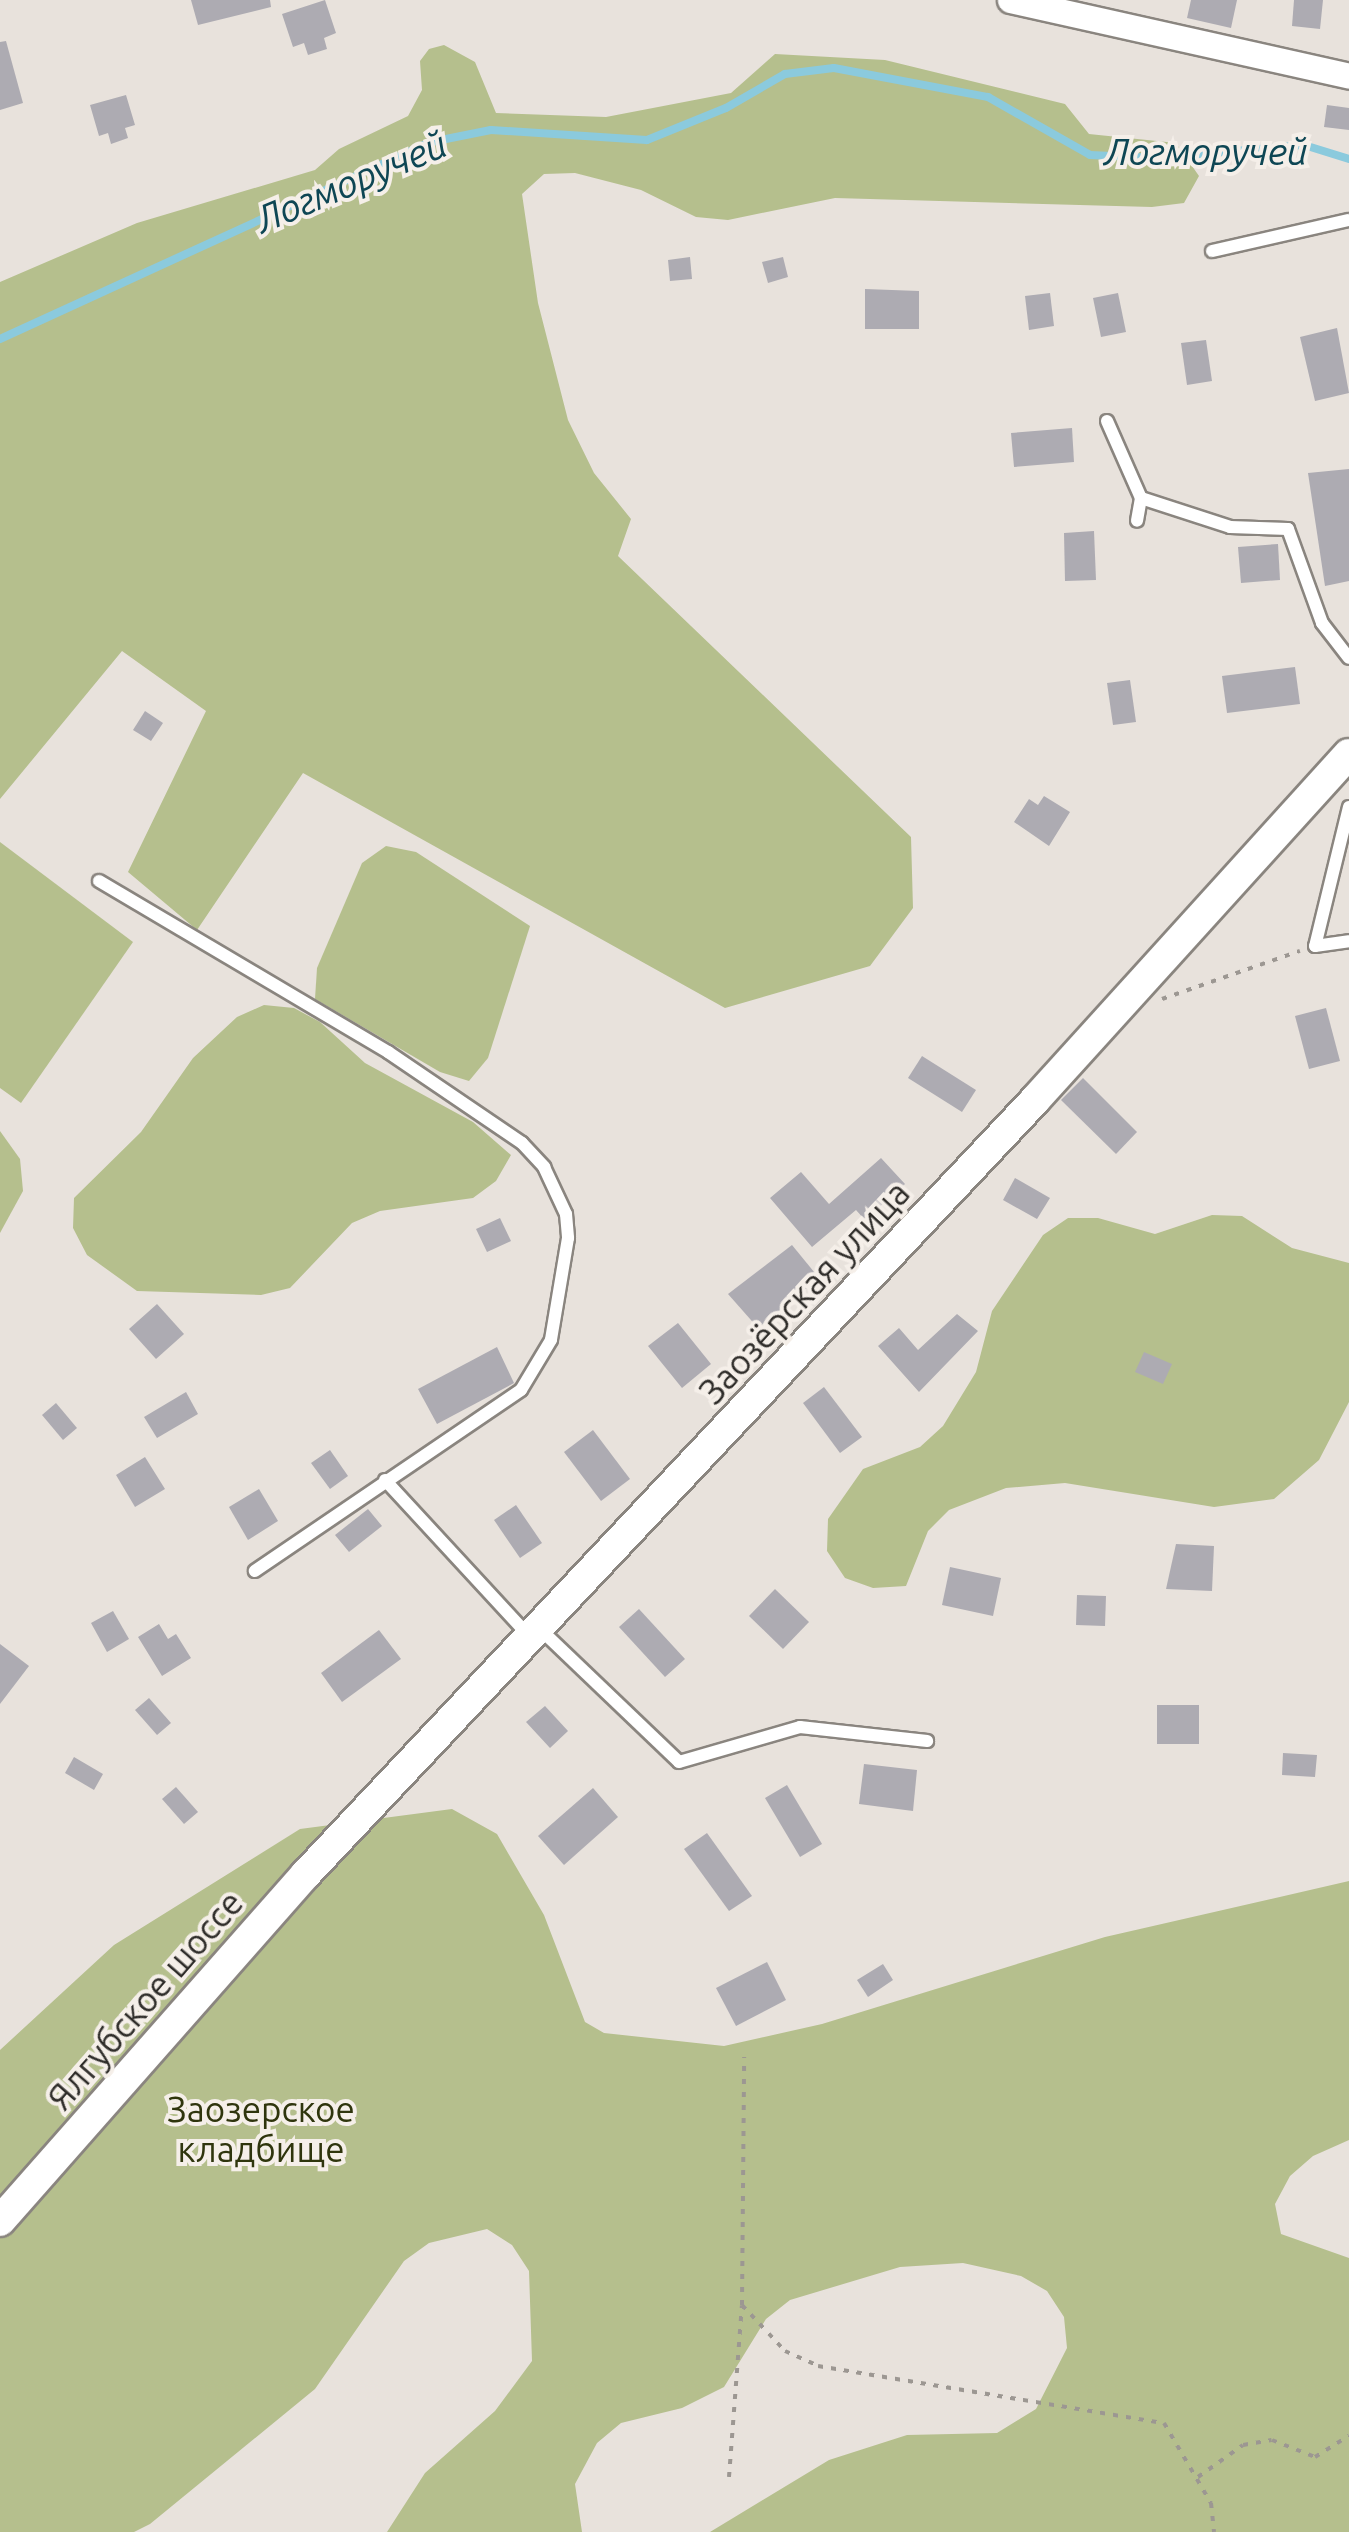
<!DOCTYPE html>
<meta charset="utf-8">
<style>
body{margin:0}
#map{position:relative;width:1349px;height:2532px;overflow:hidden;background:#e8e2dc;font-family:Ubuntu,sans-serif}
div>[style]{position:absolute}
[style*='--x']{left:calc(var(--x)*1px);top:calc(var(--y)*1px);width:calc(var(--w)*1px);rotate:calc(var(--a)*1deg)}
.green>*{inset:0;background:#b5bf8d}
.stream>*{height:8px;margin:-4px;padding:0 4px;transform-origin:4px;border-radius:4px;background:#8bcadd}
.building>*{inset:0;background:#adabb2}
.path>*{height:4px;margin-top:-2px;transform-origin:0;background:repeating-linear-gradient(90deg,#9c9792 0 5px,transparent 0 13px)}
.roads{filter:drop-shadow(2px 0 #8a857f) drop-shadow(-2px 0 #8a857f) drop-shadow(0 2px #8a857f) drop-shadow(0 -2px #8a857f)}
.service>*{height:12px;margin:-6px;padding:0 6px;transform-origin:6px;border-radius:6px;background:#fff}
.minor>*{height:25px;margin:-12.5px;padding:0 12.5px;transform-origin:12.5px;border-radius:12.5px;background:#fff}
.tertiary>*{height:30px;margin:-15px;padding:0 15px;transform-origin:15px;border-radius:15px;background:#fff}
span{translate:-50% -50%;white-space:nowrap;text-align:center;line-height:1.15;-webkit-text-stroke:8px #f5efe9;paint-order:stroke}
.street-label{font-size:35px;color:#2e2c29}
.park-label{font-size:35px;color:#2f350d}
.water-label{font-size:38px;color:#0e4654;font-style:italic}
</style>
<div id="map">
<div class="green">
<i style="clip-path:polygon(444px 45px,475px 62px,496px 113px,606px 117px,731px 93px,775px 54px,885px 60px,1065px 104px,1089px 134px,1176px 143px,1199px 176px,1184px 203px,1152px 207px,835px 198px,728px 220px,696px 217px,641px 190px,575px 173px,544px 174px,522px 194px,538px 303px,568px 420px,594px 473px,631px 519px,618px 556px,911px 837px,913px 908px,870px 966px,725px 1008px,303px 773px,197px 930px,128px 872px,206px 711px,122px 651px,0 799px,0 282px,137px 223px,315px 170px,339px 149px,408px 116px,422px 90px,420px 61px,429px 49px)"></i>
<i style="clip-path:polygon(0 842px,133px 942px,21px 1103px,0 1088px)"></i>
<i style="clip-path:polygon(386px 846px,416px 852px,530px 926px,488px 1058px,469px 1081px,440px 1072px,315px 999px,317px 968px,362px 863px)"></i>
<i style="clip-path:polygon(264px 1005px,294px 1008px,320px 1022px,365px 1063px,473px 1122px,511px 1155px,496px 1181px,473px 1198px,380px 1211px,352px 1223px,290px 1288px,261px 1295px,137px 1291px,87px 1255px,73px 1228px,74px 1198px,141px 1132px,193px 1058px,237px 1017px)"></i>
<i style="clip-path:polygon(0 1131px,20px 1159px,23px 1191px,0 1233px)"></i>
<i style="clip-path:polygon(1212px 1215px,1242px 1216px,1292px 1248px,1349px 1263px,1349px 1402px,1319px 1460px,1274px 1499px,1214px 1507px,1065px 1483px,1006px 1488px,949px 1510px,928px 1531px,906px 1586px,873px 1588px,845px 1578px,827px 1551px,828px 1519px,863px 1469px,920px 1447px,943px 1426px,976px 1372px,992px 1311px,1043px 1235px,1068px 1218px,1098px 1218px,1155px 1234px)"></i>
<i style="clip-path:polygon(452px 1809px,497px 1834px,544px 1915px,585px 2022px,604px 2033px,724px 2046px,822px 2024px,1105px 1937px,1349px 1881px,1349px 2140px,1313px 2156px,1290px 2176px,1275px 2204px,1281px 2234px,1349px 2258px,1349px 2532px,710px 2532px,829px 2460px,907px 2435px,997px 2433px,1036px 2409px,1067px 2348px,1064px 2317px,1047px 2291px,1021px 2276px,963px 2263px,900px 2267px,790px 2300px,766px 2319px,724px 2387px,682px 2408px,621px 2423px,597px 2443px,575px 2484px,582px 2532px,387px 2532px,425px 2473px,495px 2411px,532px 2361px,529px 2271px,512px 2245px,487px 2229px,429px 2243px,404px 2261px,315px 2389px,150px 2524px,134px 2532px,0 2532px,0 2050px,114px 1945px,300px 1829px)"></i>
</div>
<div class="stream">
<i style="--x:0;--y:339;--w:474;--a:-24.6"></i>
<i style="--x:431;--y:142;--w:61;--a:-11.3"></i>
<i style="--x:491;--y:130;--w:156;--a:3.7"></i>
<i style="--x:647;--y:140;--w:85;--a:-22.1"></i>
<i style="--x:726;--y:108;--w:68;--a:-30"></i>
<i style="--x:785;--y:74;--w:49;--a:-7"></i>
<i style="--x:834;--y:68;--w:157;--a:10.7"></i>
<i style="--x:988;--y:97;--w:117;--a:29.6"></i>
<i style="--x:1090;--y:155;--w:68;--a:2.5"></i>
<i style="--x:1158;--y:158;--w:147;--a:-5.1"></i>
<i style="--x:1304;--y:145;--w:47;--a:17.3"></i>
</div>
<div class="building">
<i style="clip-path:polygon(191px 0,270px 0,271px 7px,198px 25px)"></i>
<i style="clip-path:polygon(325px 0,336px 33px,324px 38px,327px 49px,308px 55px,304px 43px,293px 47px,282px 14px)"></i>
<i style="clip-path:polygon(1191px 0,1237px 0,1231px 28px,1187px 18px)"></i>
<i style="clip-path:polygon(1294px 0,1323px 0,1320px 29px,1292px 26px)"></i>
<i style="clip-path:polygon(6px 41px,23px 103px,0 110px,0 42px)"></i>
<i style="clip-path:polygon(126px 95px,135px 125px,125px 128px,128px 138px,111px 144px,108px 133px,99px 136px,90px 105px)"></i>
<i style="clip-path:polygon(1327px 105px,1349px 108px,1349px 130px,1324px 127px)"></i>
<i style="clip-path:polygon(690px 257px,692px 279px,670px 281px,668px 260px)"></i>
<i style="clip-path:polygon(783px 257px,788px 277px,768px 283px,762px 262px)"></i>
<i style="clip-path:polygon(865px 289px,919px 291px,919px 329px,865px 329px)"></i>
<i style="clip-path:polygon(1050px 293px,1054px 326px,1029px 330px,1025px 296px)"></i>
<i style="clip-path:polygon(1118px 293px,1126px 332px,1101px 337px,1093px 298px)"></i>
<i style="clip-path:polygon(1337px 328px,1349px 393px,1315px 401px,1300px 337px)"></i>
<i style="clip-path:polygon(1206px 340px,1212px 381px,1187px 385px,1181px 343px)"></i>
<i style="clip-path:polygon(1072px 428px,1074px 462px,1014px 467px,1011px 433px)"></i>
<i style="clip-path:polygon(1349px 469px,1349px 581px,1325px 586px,1308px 473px)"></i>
<i style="clip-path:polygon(1094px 531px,1096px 580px,1065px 581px,1064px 533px)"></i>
<i style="clip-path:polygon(1278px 544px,1280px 580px,1241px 583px,1238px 547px)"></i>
<i style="clip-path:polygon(1295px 667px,1300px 704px,1227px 713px,1222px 676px)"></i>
<i style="clip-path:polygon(1130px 680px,1136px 722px,1113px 725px,1107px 683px)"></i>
<i style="clip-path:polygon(145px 711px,163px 723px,151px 741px,133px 730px)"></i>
<i style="clip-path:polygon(1044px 796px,1070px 812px,1049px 846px,1014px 822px,1029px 799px,1038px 805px)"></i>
<i style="clip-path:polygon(1326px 1008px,1340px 1061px,1309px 1069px,1295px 1016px)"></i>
<i style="clip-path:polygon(922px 1056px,976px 1090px,962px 1112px,908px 1078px)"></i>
<i style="clip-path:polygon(1083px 1078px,1137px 1132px,1116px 1154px,1061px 1100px)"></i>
<i style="clip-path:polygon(881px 1158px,905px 1184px,865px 1220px,856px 1210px,812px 1247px,770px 1198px,801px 1172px,829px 1204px)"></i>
<i style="clip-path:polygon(1015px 1178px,1050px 1198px,1037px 1219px,1003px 1200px)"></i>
<i style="clip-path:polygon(500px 1218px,511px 1241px,487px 1252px,476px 1229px)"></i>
<i style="clip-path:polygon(792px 1245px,819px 1278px,758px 1328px,728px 1294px)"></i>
<i style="clip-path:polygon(157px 1304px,184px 1334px,156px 1359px,129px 1329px)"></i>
<i style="clip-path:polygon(957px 1314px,978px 1331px,919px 1392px,878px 1346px,899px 1328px,918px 1350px)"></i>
<i style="clip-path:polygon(678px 1323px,711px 1364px,682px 1388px,648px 1346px)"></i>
<i style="clip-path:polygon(497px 1347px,514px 1383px,437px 1424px,418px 1389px)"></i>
<i style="clip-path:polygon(1144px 1352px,1172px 1364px,1163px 1384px,1135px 1372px)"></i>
<i style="clip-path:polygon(824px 1387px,862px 1437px,840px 1453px,803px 1403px)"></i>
<i style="clip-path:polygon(186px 1392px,198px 1414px,157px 1438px,144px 1417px)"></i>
<i style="clip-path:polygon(56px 1403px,77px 1428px,63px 1440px,42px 1415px)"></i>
<i style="clip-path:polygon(593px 1430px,630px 1479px,601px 1501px,564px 1452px)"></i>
<i style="clip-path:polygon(330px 1450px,348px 1476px,330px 1489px,311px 1463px)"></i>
<i style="clip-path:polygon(145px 1457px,165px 1489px,135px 1507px,116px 1475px)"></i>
<i style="clip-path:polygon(259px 1489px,278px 1521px,248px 1540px,229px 1507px)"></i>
<i style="clip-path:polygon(516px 1505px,542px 1543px,520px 1558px,494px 1520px)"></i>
<i style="clip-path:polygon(368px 1509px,382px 1526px,349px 1552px,335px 1535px)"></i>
<i style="clip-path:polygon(1176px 1544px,1214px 1546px,1212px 1591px,1166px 1589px)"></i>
<i style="clip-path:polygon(950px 1567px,1001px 1578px,993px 1616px,942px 1605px)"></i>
<i style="clip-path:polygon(775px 1589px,809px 1622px,783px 1649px,749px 1616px)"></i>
<i style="clip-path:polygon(1077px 1595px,1106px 1596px,1105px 1626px,1076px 1625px)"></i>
<i style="clip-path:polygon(639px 1609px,685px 1659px,665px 1677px,619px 1627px)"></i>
<i style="clip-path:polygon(113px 1611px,129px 1639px,107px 1652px,91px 1623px)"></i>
<i style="clip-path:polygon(159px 1624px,168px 1639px,176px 1634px,191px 1658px,162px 1676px,138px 1637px)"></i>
<i style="clip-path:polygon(379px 1630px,401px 1659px,342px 1702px,321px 1673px)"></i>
<i style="clip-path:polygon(0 1644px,29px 1666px,0 1704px)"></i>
<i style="clip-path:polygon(149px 1698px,171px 1723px,157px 1735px,135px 1710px)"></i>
<i style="clip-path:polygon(1157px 1705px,1199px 1705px,1199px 1744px,1157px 1744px)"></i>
<i style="clip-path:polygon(545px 1706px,568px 1731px,550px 1748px,526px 1722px)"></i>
<i style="clip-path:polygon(1283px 1753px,1317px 1755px,1315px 1777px,1282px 1775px)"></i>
<i style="clip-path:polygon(74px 1757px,103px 1774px,94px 1790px,65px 1773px)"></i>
<i style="clip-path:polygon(864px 1764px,917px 1770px,913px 1811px,859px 1804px)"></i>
<i style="clip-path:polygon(787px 1785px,822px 1844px,800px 1857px,765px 1798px)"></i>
<i style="clip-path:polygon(176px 1787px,198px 1812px,184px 1824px,162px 1799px)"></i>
<i style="clip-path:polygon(593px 1788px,618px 1817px,564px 1865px,538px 1836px)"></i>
<i style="clip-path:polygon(707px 1833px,752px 1896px,729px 1911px,684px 1849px)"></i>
<i style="clip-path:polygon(767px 1962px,786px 2000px,736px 2026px,716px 1988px)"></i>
<i style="clip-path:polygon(883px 1964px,893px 1980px,868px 1997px,857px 1980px)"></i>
</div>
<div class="path">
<i style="--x:1162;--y:999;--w:146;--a:-19.2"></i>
<i style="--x:742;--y:2305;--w:63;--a:46.9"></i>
<i style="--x:785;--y:2351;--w:36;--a:24"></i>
<i style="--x:818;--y:2366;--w:351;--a:9.4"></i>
<i style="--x:1164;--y:2423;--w:93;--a:59.6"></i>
<i style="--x:1211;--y:2503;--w:29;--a:84"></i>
<i style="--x:729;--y:2477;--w:172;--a:-85.7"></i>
<i style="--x:742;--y:2305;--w:248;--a:-89.5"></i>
<i style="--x:1198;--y:2477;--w:55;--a:-35.4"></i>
<i style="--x:1243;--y:2445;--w:29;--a:-10"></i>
<i style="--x:1272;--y:2440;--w:46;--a:21.6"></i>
<i style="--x:1315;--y:2457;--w:40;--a:-32"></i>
</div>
<div class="roads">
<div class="service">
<i style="--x:1212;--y:251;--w:140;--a:-12.8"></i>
<i style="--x:1107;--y:421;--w:84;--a:66.2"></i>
<i style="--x:1141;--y:498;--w:23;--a:100"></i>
<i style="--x:1141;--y:498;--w:94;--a:18"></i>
<i style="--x:1230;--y:527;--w:58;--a:2"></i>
<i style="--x:1288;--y:529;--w:100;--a:70.1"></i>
<i style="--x:1322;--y:623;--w:44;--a:52.4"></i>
<i style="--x:1349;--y:807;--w:143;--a:103.7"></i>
<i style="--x:1315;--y:946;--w:34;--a:-8"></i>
<i style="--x:99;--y:881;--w:336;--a:30.6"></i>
<i style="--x:388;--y:1052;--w:162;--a:34.2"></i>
<i style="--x:522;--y:1143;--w:33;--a:47"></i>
<i style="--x:544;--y:1167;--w:52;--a:64.9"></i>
<i style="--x:566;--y:1214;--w:24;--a:85"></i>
<i style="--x:568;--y:1238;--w:103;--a:99.5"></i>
<i style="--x:551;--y:1340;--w:58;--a:121"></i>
<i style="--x:521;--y:1390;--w:322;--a:145.8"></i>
<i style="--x:385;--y:1480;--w:212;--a:47.3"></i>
<i style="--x:540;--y:1629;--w:192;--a:43.7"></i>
<i style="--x:679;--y:1762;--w:126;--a:-16.1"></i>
<i style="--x:800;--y:1727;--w:128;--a:6.3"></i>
</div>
<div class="minor">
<i style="--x:1010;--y:0;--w:347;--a:12.6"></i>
</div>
<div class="tertiary">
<i style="--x:0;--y:2221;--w:463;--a:-48.6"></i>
<i style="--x:306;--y:1874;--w:1063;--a:-46.71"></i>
<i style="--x:1035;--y:1100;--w:467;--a:-47.8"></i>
</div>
</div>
<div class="street-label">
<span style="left:804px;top:1292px;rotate:-47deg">Заозёрская улица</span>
<span style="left:145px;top:2000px;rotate:-49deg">Ялгубское шоссе</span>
</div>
<div class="park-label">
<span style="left:261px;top:2129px">Заозерское<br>кладбище</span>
</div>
<div class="water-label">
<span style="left:1206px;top:152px">Логморучей</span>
<span style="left:351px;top:182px;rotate:-23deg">Логморучей</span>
</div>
</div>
